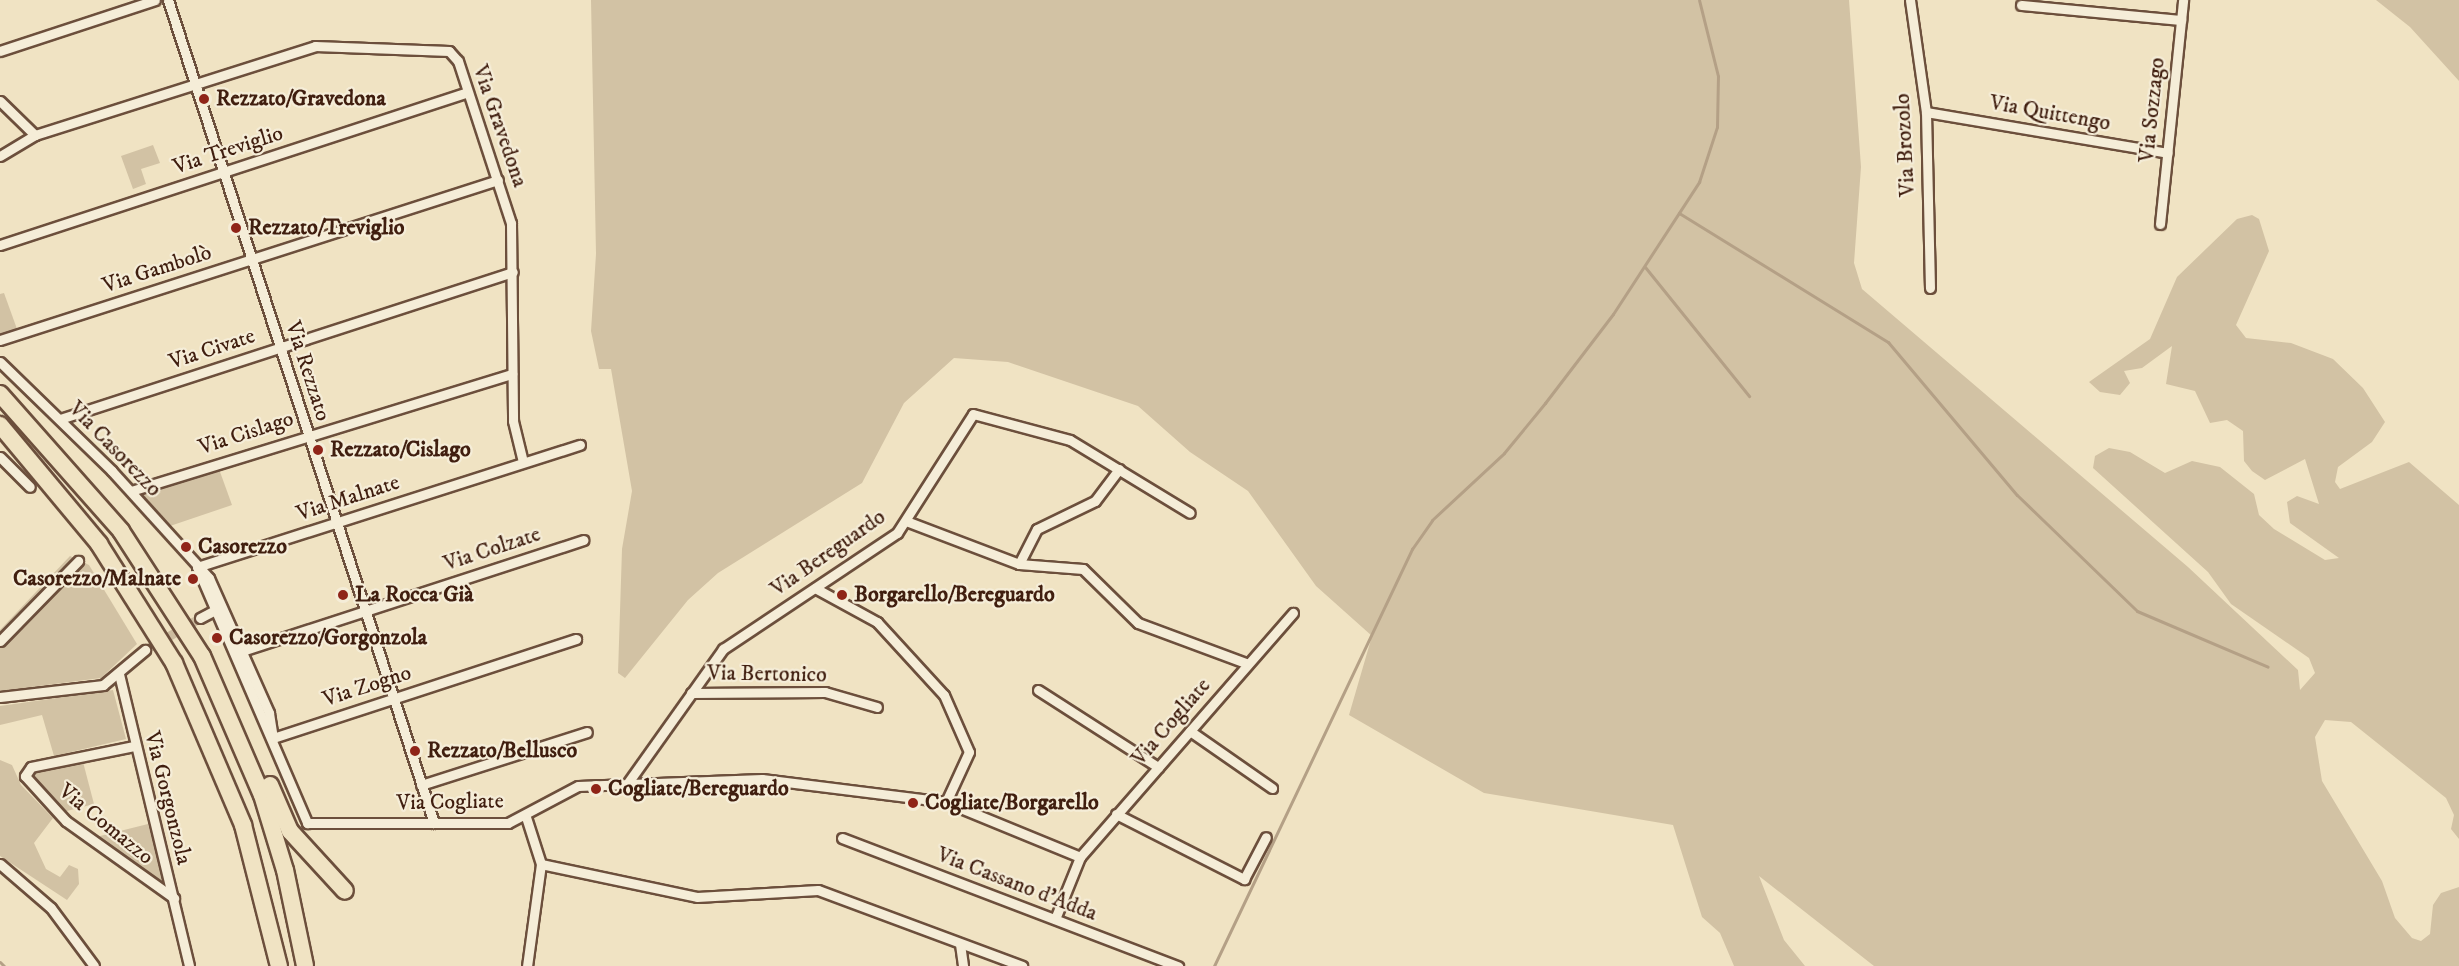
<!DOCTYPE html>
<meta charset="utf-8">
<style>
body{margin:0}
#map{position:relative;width:2459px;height:966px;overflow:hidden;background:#f0e3c3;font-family:"IM FELL DW Pica",serif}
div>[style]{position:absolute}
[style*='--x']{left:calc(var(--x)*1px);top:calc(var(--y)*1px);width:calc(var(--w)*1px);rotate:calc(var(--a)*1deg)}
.green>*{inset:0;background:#d2c2a4}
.stream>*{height:3px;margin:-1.5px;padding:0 1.5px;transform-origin:1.5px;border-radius:1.5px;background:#b4a086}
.street-tunnel>*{height:9px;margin-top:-4.5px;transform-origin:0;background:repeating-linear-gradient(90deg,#cdbc9f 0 9px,transparent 0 13.5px)}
.roads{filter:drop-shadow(2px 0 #6c4f3c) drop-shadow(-2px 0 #6c4f3c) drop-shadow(0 2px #6c4f3c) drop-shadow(0 -2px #6c4f3c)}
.street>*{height:9px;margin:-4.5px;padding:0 4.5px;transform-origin:4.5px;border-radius:4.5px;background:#f5edd8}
.highway>*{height:16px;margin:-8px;padding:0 8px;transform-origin:8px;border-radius:8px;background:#f0e3c3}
.dots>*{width:16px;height:16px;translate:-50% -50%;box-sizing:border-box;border:3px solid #f5edd8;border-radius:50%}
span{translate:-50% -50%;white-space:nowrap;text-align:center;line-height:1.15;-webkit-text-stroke:4.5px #f5edd8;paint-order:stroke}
.poi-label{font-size:22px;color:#401e0f;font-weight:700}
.left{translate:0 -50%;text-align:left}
.right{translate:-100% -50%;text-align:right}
.street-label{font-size:22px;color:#401e0f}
</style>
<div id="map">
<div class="green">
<i style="clip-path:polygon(591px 0,1849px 0,1861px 167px,1854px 263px,1862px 289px,2188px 567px,2298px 670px,2300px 690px,2315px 673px,2309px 658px,2231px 604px,2208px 572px,2093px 468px,2095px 456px,2109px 448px,2130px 452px,2165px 473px,2192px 461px,2220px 467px,2254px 494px,2259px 515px,2274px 529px,2325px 560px,2339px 558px,2290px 523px,2287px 502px,2297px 496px,2319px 504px,2305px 459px,2265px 480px,2252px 471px,2244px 461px,2243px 431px,2227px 420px,2210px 423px,2195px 391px,2166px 384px,2172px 346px,2142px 368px,2124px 371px,2130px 383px,2120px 395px,2100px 392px,2089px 382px,2150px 339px,2177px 277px,2237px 219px,2252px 215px,2259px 219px,2269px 251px,2236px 325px,2246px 338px,2291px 343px,2333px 359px,2363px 388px,2385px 422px,2372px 442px,2338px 467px,2335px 482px,2340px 489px,2409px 462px,2459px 505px,2459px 839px,2451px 829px,2454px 815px,2446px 798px,2351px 722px,2325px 720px,2315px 737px,2322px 781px,2382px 881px,2395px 918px,2412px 938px,2421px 941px,2430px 934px,2433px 905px,2441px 893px,2459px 887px,2459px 966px,1874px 966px,1759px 876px,1784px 940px,1805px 966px,1734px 966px,1720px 933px,1702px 917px,1673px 825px,1484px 793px,1349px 715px,1372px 636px,1316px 586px,1248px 491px,1190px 452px,1138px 406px,1008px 362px,954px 358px,904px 403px,862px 483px,718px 573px,688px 600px,625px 678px,618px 673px,622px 549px,632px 491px,611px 369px,599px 369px,591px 331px,596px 254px)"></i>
<i style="clip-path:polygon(2376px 0,2459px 0,2459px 81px,2410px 27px)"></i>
<i style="clip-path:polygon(153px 145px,160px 163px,141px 169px,146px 184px,133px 189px,121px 156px)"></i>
<i style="clip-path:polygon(4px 293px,17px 329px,0 334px,0 294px)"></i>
<i style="clip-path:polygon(219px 469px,232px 505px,170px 526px,142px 494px)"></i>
<i style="clip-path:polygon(70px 556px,89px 565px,137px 644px,101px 678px,0 691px,0 630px)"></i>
<i style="clip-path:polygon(113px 690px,126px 739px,54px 756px,42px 715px,0 725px,0 706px)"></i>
<i style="clip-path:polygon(0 760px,12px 765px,21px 785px,53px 818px,34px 843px,46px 869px,60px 877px,69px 865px,78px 869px,79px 884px,67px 900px,0 856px)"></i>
<i style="clip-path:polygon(83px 762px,94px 804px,63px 812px,31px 773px)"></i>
<i style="clip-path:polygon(148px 824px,166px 887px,96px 837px)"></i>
</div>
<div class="stream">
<i style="--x:1679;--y:213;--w:246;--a:31.7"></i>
<i style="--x:1888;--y:342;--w:200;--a:49.9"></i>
<i style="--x:2017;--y:495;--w:167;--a:44"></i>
<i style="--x:2137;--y:611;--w:142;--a:23.1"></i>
<i style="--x:1645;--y:267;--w:166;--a:51.1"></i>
<i style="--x:0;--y:962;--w:6;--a:45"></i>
<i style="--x:1214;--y:966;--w:462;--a:-64.6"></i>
<i style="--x:1412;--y:549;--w:35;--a:-55"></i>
<i style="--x:1432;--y:520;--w:98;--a:-42.9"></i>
<i style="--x:1504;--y:453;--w:65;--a:-50.6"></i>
<i style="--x:1545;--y:403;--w:112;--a:-52.6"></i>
<i style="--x:1613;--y:314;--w:158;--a:-56.9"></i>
<i style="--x:1699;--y:182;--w:58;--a:-71.9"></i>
<i style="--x:1717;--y:127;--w:51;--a:-88.9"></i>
<i style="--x:1718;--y:76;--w:78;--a:-104"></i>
</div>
<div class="street-tunnel">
<i style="--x:145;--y:650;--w:64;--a:-30.2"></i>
</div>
<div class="roads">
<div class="street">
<i style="--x:168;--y:0;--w:865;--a:72.09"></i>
<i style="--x:1910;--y:0;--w:113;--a:81.9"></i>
<i style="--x:1926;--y:112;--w:176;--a:88.7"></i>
<i style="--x:2021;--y:5;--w:161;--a:5.4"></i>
<i style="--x:0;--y:51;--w:163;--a:-18.2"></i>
<i style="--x:0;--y:101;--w:49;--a:44.2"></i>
<i style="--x:1926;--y:112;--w:245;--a:9.6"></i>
<i style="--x:0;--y:156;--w:41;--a:-31"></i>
<i style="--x:35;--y:135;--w:294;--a:-17.6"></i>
<i style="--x:315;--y:46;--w:134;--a:2.1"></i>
<i style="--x:449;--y:51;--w:13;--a:48"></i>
<i style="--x:458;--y:61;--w:170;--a:71.9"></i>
<i style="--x:511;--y:223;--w:198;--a:89.4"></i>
<i style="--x:513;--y:421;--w:42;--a:76.3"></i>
<i style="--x:2160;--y:224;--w:225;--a:-84.1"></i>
<i style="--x:0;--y:245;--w:492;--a:-18.1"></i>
<i style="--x:0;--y:340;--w:523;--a:-17.81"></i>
<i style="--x:0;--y:362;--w:156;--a:44.2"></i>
<i style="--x:112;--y:471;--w:144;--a:47.8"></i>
<i style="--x:209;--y:578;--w:148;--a:66"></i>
<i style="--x:269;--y:713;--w:25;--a:81"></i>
<i style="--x:60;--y:419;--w:476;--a:-18"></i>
<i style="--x:0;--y:457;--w:42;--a:45"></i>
<i style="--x:131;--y:491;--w:399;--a:-17.1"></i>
<i style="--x:906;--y:521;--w:121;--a:20.8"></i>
<i style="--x:1019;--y:564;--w:64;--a:4.5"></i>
<i style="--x:1083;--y:569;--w:77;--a:44.5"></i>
<i style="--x:1138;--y:623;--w:117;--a:20.4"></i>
<i style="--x:1019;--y:564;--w:39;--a:-63"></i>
<i style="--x:1037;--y:529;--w:64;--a:-25.8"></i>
<i style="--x:1095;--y:501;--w:40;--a:-53"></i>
<i style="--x:197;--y:567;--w:279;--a:66.7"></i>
<i style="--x:307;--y:823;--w:201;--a:0"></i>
<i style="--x:508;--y:823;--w:79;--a:-27.9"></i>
<i style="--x:578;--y:786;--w:184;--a:-2.2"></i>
<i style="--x:762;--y:779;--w:185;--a:7.1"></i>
<i style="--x:946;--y:802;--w:145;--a:22.3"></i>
<i style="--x:197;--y:567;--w:402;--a:-17.7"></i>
<i style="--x:815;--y:588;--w:71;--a:28.7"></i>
<i style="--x:877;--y:622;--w:99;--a:47.5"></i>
<i style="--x:944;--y:695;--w:62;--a:66.3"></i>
<i style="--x:969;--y:752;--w:55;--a:114.7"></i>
<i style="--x:200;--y:618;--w:15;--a:-28"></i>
<i style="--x:0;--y:641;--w:112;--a:-45.7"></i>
<i style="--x:242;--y:651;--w:359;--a:-18"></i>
<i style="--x:119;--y:674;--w:300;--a:76.5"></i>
<i style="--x:1038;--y:690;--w:143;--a:32.7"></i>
<i style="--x:691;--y:693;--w:134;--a:-0.4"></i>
<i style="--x:825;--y:692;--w:54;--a:16.1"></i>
<i style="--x:0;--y:697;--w:104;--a:-6.6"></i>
<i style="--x:103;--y:685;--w:55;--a:-39.8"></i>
<i style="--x:1190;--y:731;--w:100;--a:34.8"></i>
<i style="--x:273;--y:738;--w:319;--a:-18.1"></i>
<i style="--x:134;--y:746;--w:105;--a:168.5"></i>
<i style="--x:31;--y:767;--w:11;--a:124"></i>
<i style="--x:25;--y:776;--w:61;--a:47.7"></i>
<i style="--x:66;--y:821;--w:133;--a:35.5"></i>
<i style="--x:627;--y:784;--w:166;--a:-54.6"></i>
<i style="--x:723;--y:649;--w:209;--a:-33.7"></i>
<i style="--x:897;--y:533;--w:141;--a:-57.4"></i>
<i style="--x:973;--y:414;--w:100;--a:15"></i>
<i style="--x:1070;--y:440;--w:140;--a:31.3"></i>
<i style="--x:421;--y:785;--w:174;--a:-17.7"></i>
<i style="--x:1116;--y:814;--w:144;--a:26.9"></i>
<i style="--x:1244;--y:879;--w:47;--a:-62.4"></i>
<i style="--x:526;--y:817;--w:49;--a:72.3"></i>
<i style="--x:541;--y:864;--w:103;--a:97.8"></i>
<i style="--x:842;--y:838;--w:360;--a:20.9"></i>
<i style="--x:0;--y:864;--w:67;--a:40.8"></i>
<i style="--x:51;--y:908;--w:72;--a:53.4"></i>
<i style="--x:541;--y:864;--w:159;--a:11.9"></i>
<i style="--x:697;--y:897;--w:121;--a:-3.3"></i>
<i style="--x:818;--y:890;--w:218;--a:20.4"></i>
<i style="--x:1055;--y:919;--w:67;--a:-68"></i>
<i style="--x:1080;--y:857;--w:324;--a:-48.9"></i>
<i style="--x:960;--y:944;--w:22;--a:82"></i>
</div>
<div class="highway">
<i style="--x:0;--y:394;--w:183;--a:48.5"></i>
<i style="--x:121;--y:531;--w:149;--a:57.1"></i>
<i style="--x:202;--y:656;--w:151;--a:66.7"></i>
<i style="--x:262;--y:795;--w:78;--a:73"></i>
<i style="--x:285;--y:870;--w:98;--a:78.2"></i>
<i style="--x:0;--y:425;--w:155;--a:50.2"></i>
<i style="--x:99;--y:544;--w:141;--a:57.8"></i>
<i style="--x:174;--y:663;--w:176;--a:66.9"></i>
<i style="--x:243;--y:825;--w:146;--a:75.7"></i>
<i style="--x:270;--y:785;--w:50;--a:66.5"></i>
<i style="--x:290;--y:831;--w:81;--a:47.5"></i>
</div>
</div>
<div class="dots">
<i style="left:204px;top:99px;background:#8f2418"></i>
<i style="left:236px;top:228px;background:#8f2418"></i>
<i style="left:318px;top:450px;background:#8f2418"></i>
<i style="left:186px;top:547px;background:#8f2418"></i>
<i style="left:193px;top:579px;background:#8f2418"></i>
<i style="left:343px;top:595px;background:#8f2418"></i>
<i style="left:842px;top:595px;background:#8f2418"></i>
<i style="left:217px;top:638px;background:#8f2418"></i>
<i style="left:415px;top:751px;background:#8f2418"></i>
<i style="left:596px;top:789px;background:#8f2418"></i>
<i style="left:913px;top:803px;background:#8f2418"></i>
</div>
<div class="poi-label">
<span class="left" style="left:216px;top:99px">Rezzato/Gravedona</span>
<span class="left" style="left:248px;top:228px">Rezzato/Treviglio</span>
<span class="left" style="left:330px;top:450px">Rezzato/Cislago</span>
<span class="left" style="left:198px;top:547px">Casorezzo</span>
<span class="right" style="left:181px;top:579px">Casorezzo/Malnate</span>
<span class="left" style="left:355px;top:595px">La Rocca Già</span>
<span class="left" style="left:854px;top:595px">Borgarello/Bereguardo</span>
<span class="left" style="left:229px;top:638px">Casorezzo/Gorgonzola</span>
<span class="left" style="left:427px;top:751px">Rezzato/Bellusco</span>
<span class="left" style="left:608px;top:789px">Cogliate/Bereguardo</span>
<span class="left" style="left:925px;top:803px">Cogliate/Borgarello</span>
</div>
<div class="street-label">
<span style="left:2152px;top:110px;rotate:-84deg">Via Sozzago</span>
<span style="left:2050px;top:113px;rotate:10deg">Via Quittengo</span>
<span style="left:500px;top:126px;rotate:71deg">Via Gravedona</span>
<span style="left:1905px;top:145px;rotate:-93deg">Via Brozolo</span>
<span style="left:228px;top:150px;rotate:-18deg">Via Treviglio</span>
<span style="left:157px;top:269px;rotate:-18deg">Via Gambolò</span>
<span style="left:212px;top:349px;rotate:-18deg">Via Civate</span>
<span style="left:308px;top:371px;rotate:72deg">Via Rezzato</span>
<span style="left:246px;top:433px;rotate:-18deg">Via Cislago</span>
<span style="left:115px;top:449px;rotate:46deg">Via Casorezzo</span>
<span style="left:348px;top:498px;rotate:-18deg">Via Malnate</span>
<span style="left:492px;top:549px;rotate:-18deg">Via Colzate</span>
<span style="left:828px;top:553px;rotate:-35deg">Via Bereguardo</span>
<span style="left:767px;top:674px;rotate:1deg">Via Bertonico</span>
<span style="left:367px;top:686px;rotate:-18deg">Via Zogno</span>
<span style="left:1171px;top:722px;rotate:-49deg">Via Cogliate</span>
<span style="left:168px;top:798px;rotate:76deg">Via Gorgonzola</span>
<span style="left:450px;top:802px;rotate:-1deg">Via Cogliate</span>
<span style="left:106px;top:824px;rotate:39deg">Via Comazzo</span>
<span style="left:1017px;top:884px;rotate:21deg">Via Cassano d'Adda</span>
</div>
</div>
